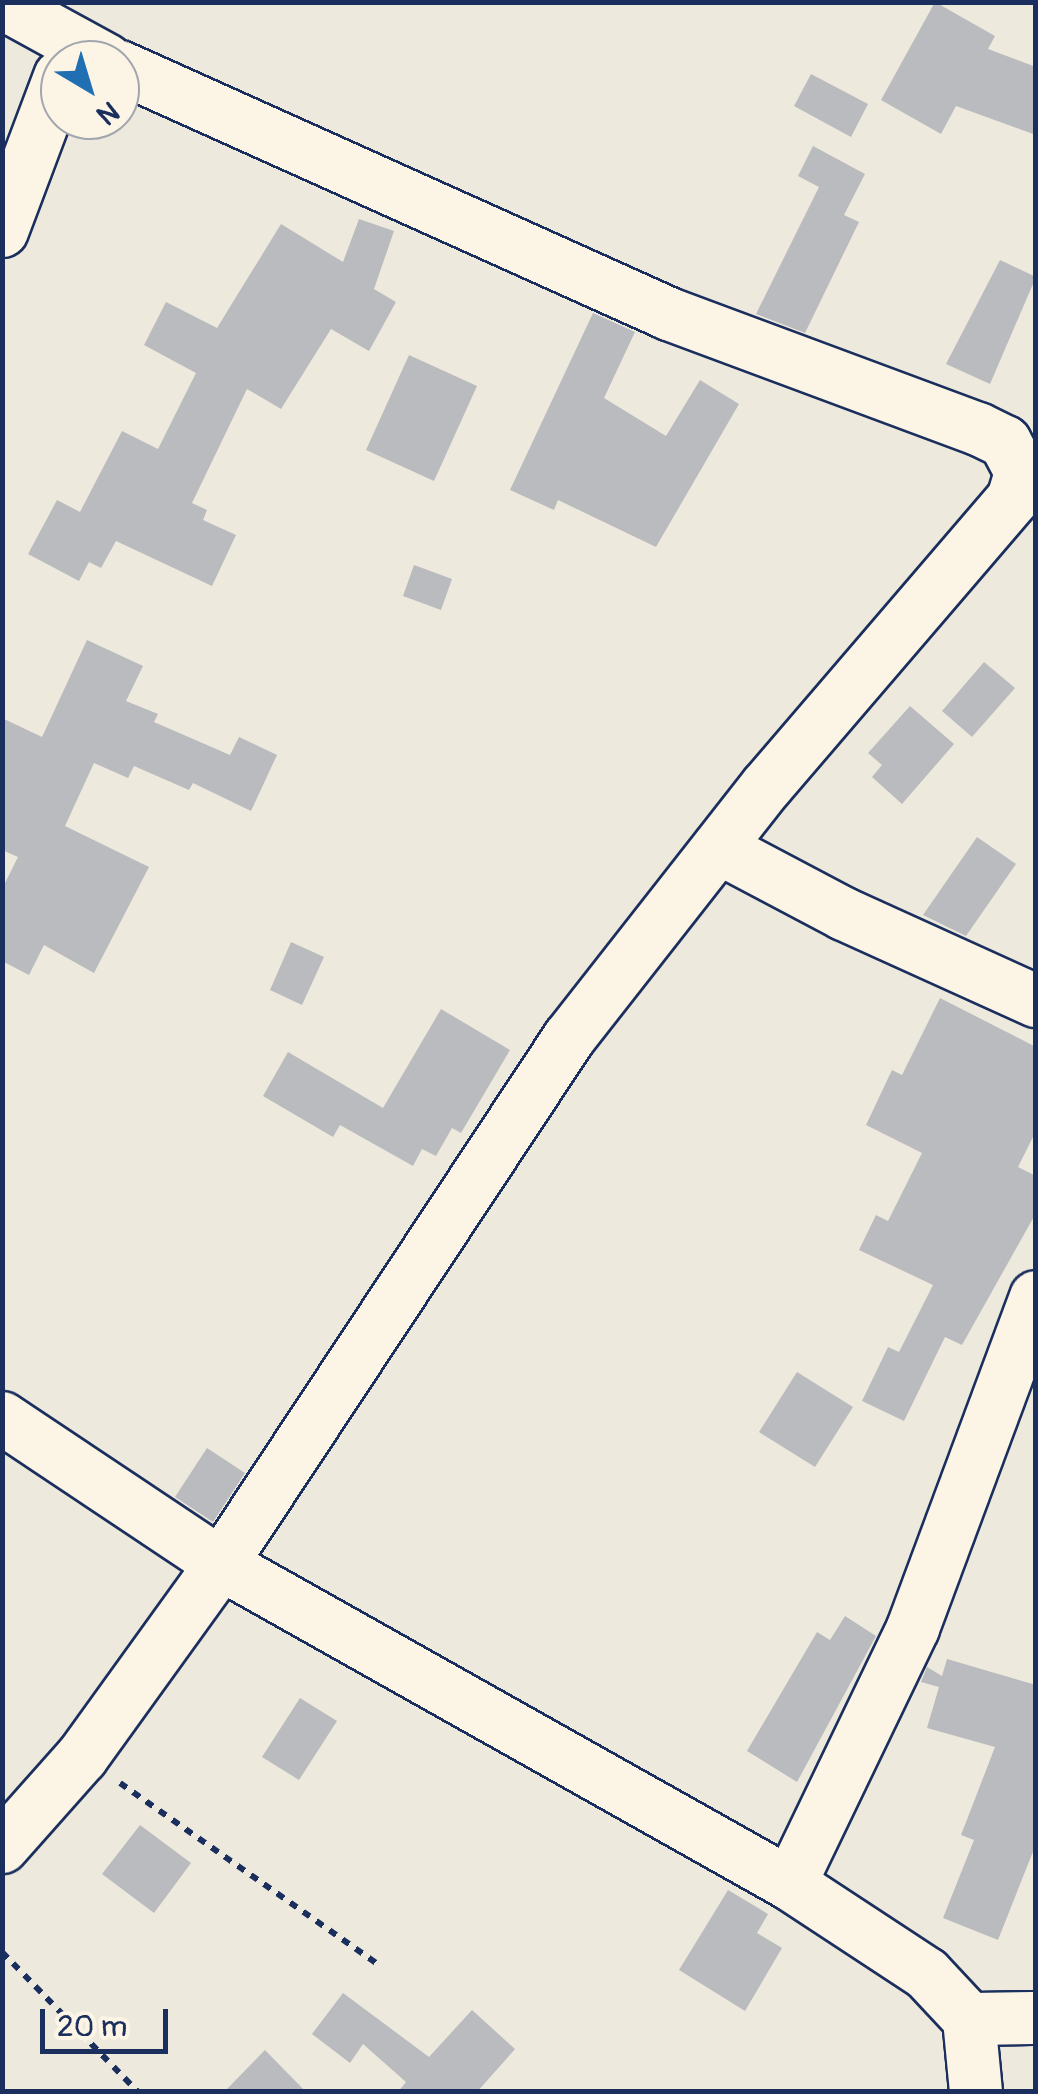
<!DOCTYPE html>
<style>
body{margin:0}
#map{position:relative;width:1038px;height:2094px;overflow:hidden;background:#eee9dd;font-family:Pangolin,sans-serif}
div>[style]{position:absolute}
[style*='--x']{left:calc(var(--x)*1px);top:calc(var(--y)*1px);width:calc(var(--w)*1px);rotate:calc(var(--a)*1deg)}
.building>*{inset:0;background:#babbbe}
.path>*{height:6px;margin-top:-3px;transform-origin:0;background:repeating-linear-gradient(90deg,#1b2f5e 0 8px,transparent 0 16px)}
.roads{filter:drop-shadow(2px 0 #1b2f5e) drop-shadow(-2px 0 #1b2f5e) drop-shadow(0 2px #1b2f5e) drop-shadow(0 -2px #1b2f5e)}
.minor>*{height:52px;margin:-26px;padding:0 26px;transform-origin:26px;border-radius:26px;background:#fcf5e5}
span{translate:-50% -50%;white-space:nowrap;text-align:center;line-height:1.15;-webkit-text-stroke:10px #fcf5e5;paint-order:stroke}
.frame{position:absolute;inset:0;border:5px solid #1b2f5e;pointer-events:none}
.north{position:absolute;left:40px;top:40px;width:100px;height:100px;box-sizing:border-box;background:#fcf5e5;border:2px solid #a2a6af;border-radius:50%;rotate:142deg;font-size:28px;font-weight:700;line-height:40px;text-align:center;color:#1b2f5e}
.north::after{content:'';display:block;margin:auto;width:35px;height:45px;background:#1f6fb2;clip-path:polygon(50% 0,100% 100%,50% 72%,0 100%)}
.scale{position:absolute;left:40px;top:2009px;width:128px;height:45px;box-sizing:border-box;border:5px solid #1b2f5e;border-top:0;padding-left:12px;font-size:30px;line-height:35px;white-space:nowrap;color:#1b2f5e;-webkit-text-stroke:8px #fcf5e5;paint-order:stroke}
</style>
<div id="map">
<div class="building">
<i style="clip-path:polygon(935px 2px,995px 36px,988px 49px,1036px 67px,1036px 135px,956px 106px,941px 134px,881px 100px)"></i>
<i style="clip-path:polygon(811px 74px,868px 104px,851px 137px,794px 106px)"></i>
<i style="clip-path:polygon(813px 146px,865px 174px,844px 215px,859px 222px,805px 333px,756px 314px,819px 187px,798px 176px)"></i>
<i style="clip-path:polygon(359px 219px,394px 231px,374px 289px,396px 302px,369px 351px,331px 329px,281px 409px,247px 389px,192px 503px,207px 510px,203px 520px,236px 535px,212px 586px,116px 541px,101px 568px,89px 562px,79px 581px,28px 554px,57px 500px,80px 512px,122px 431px,158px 449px,196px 373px,144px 345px,166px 302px,217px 328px,281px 224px,343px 262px)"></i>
<i style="clip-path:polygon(1000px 260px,1036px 277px,990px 384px,946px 364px)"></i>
<i style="clip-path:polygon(593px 313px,635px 332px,604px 398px,666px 436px,700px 380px,739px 404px,656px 547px,558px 500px,554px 510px,510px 490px)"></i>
<i style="clip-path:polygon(409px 355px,477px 386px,434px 481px,366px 450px)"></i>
<i style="clip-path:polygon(414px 565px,452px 579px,441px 610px,403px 596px)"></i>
<i style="clip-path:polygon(87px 640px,143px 666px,126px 701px,158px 714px,154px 722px,230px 755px,239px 737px,277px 755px,251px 811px,193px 783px,189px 790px,134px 766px,128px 778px,94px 763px,65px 826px,149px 867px,94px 973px,44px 945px,29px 975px,2px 961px,2px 889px,18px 857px,2px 850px,2px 718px,42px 737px)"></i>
<i style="clip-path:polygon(984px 662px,1015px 688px,972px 737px,942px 711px)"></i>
<i style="clip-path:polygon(910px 706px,954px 744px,902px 804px,872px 777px,882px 765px,868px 753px)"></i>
<i style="clip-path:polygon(977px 837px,1016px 864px,966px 936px,923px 915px)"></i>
<i style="clip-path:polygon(291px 942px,324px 957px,302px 1005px,270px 990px)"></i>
<i style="clip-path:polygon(940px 998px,1036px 1047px,1036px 1131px,1018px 1167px,1036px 1176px,1036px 1213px,962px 1345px,945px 1337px,904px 1421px,862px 1401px,888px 1347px,899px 1352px,933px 1285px,859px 1250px,876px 1215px,888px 1221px,922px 1153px,866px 1125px,892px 1070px,902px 1075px)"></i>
<i style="clip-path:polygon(441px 1009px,510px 1050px,461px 1133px,452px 1128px,436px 1156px,422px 1149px,413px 1166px,340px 1125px,333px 1137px,263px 1096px,288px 1052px,383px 1108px)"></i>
<i style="clip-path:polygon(797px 1372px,853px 1407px,815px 1467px,759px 1432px)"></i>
<i style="clip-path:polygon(207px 1448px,245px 1473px,213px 1522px,175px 1497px)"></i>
<i style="clip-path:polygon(845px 1616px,876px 1636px,797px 1782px,747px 1751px,817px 1632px,830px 1640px)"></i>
<i style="clip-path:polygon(947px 1659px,1036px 1685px,1036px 1844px,998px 1940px,943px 1918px,974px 1840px,961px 1835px,995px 1747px,927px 1728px,939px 1687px,921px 1682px,927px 1667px,942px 1676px)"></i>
<i style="clip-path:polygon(300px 1698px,337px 1721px,299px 1780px,262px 1757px)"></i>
<i style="clip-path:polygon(140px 1825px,191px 1863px,154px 1913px,102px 1874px)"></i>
<i style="clip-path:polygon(728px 1890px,768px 1914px,757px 1933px,782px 1948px,745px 2011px,679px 1970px)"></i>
<i style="clip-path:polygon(343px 1993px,429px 2057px,472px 2010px,515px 2049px,477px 2092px,398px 2092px,406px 2082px,363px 2044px,350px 2063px,312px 2034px)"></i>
<i style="clip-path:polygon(265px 2050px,306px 2092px,224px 2092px)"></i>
</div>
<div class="path">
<i style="--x:120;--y:1783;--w:313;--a:35.1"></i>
<i style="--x:2;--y:1952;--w:195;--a:45.8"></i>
</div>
<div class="roads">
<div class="minor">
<i style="--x:2;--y:3;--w:119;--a:28.7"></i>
<i style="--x:2;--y:231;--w:165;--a:-69.4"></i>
<i style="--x:719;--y:848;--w:141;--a:27.8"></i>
<i style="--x:844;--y:914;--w:211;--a:24.4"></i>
<i style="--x:2;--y:1418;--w:263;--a:33.7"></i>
<i style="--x:221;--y:1564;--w:653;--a:29.35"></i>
<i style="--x:790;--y:1884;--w:164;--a:33.3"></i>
<i style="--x:927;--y:1974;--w:62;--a:47"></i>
<i style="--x:969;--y:2019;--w:73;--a:84.5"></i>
<i style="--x:2;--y:1847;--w:120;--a:-48.4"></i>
<i style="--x:82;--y:1757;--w:238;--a:-54.2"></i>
<i style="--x:221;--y:1564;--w:631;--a:-56.51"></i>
<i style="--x:569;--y:1038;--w:319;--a:-51.9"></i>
<i style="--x:766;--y:787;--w:379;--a:-49.4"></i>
<i style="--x:1013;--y:499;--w:28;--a:-73"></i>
<i style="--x:1021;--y:472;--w:34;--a:-118"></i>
<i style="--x:1005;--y:442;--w:30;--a:-154"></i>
<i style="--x:978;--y:429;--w:330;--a:-159.6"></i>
<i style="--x:669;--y:314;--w:602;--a:-155.78"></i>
<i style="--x:790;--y:1884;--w:284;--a:-64.3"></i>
<i style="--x:913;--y:1628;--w:353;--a:-69.6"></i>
<i style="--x:969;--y:2019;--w:67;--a:-0.9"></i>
</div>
</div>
<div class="frame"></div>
<div class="north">N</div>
<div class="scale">20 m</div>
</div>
